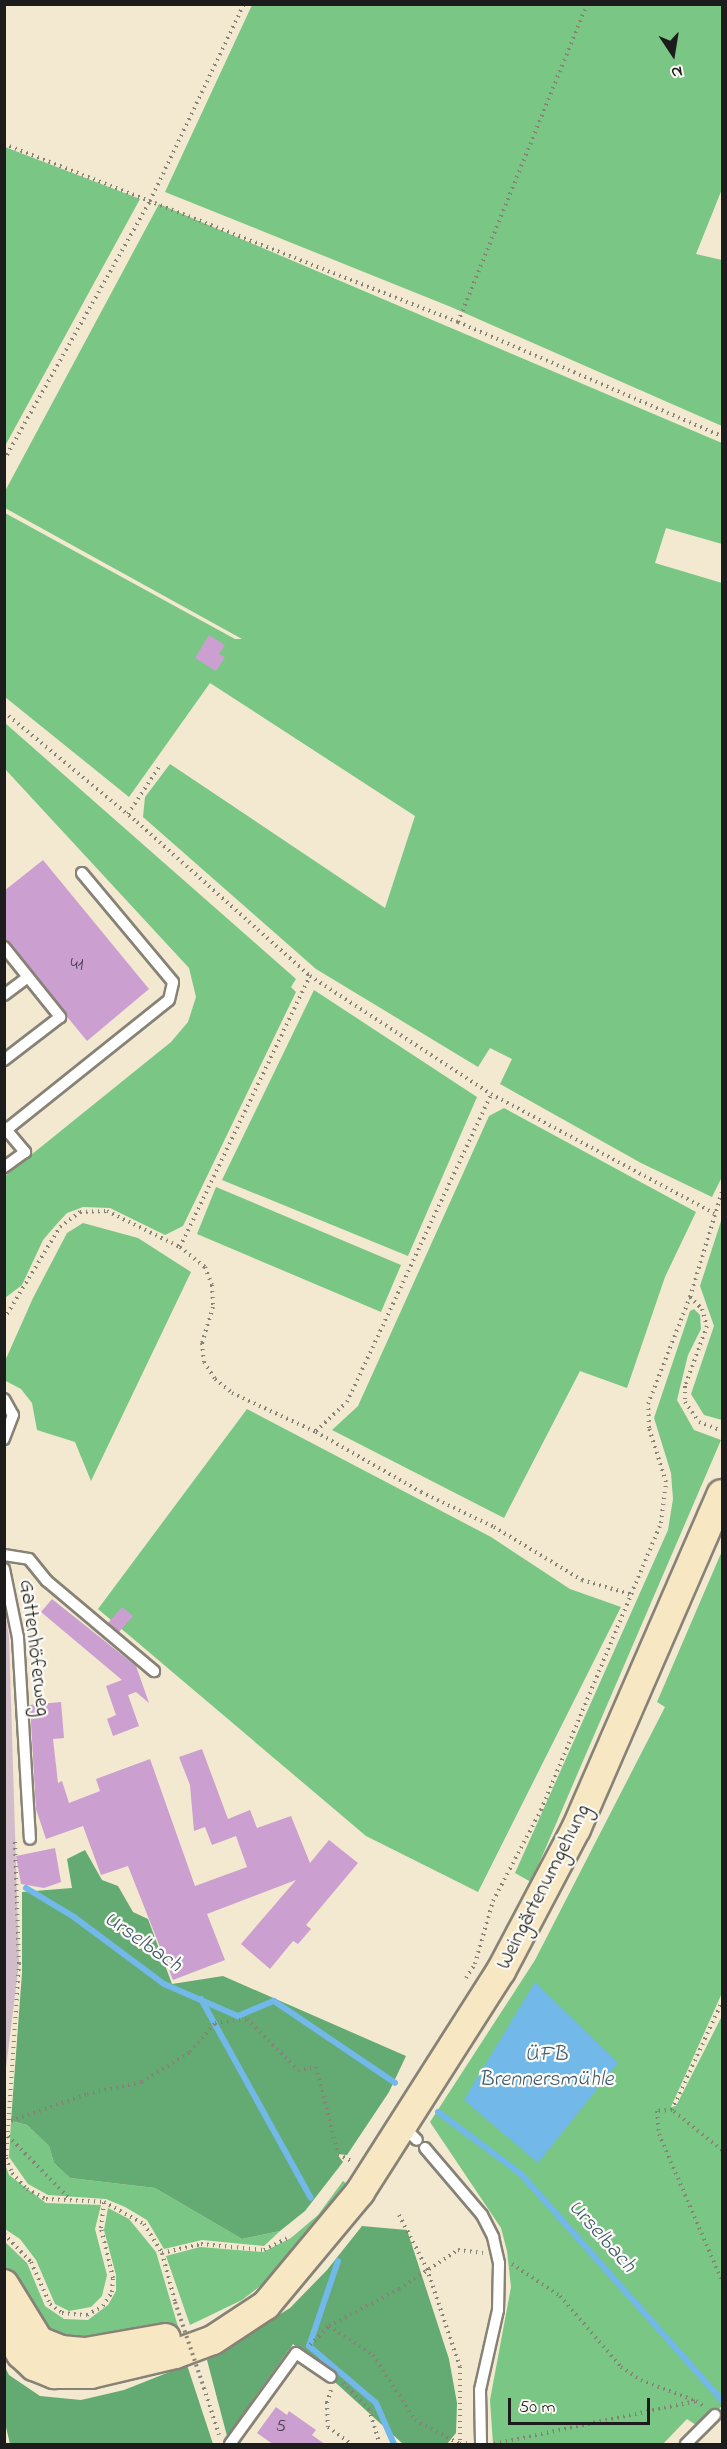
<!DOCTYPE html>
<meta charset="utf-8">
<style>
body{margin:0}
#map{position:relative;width:727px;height:2449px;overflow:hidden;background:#f2e9d0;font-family:"Indie Flower",sans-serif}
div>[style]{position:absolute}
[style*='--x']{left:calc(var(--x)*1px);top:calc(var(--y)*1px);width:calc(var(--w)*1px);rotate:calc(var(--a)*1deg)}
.industrial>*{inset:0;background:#d1bdca}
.green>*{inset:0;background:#7ac685}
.forest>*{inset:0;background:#63ab72}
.water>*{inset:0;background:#72b8e9}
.stream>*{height:6px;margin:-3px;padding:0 3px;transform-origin:3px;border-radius:3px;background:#72b8e9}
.building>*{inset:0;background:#cb9fd0}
.path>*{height:4px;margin-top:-2px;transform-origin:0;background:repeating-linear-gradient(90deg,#878276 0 1.5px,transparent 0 6px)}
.roads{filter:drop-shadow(2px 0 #878276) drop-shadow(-2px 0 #878276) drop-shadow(0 2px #878276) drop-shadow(0 -2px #878276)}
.service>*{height:10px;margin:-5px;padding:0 5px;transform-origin:5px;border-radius:5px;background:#fff}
.secondary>*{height:28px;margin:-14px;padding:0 14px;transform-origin:14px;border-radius:14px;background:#f7e8c3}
.path-bridge>*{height:4px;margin-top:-2px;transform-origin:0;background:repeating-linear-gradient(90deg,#878276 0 1.5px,transparent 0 6px)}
span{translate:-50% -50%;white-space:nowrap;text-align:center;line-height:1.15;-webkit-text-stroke:4.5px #fdfcf7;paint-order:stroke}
.number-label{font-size:18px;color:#483d49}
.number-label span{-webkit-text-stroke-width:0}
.street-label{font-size:21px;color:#1c1c1c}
.water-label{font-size:22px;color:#3e5a6e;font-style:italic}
.frame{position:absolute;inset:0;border:6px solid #1c1c1c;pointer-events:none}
.north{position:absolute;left:643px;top:24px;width:60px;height:60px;-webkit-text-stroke:4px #fdfcf7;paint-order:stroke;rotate:168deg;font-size:16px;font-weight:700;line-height:24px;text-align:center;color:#1c1c1c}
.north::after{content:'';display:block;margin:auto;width:21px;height:27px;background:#1c1c1c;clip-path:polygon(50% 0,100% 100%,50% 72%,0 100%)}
.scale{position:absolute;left:508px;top:2398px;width:142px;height:27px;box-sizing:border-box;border:3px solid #1c1c1c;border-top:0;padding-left:8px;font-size:18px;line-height:21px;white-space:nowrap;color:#1c1c1c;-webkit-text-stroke:4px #fdfcf7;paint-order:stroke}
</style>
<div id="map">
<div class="industrial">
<i style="clip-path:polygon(5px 1610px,9px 1637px,19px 1963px,5px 2076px)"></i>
</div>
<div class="green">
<i style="clip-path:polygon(252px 5px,722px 5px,722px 189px,696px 254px,722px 260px,722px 426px,451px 307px,165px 192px)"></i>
<i style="clip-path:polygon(5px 147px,140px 199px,5px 446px)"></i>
<i style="clip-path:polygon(159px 204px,722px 443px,722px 544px,666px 528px,655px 563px,722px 583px,722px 1177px,712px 1197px,641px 1163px,500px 1084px,512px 1059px,490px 1048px,478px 1067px,316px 969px,143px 817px,145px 797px,170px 764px,385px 908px,415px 816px,210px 683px,129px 797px,5px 697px,5px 513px,235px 639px,242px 639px,5px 508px,4px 493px)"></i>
<i style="clip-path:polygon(5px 723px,296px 979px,291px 987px,296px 992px,183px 1226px,165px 1235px,110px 1208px,83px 1207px,67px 1213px,55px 1226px,43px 1240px,22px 1285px,5px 1298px,5px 1176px,171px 1042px,188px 1022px,196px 997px,189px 968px,5px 769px)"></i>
<i style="clip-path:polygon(314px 990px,477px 1097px,408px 1256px,222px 1180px)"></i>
<i style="clip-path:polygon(504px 1108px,696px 1212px,665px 1277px,627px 1388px,580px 1371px,504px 1518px,332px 1430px,358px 1406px,489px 1116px)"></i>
<i style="clip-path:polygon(216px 1187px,401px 1265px,381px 1312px,197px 1234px)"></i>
<i style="clip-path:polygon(722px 1218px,722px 1420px,704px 1415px,691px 1394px,714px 1326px,700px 1286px)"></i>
<i style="clip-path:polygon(83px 1223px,138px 1238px,191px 1272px,91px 1481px,75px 1442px,37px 1430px,32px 1403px,21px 1389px,4px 1380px,5px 1361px,33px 1298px,67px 1233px)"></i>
<i style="clip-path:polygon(694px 1309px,700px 1315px,701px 1329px,688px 1355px,677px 1400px,694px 1430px,721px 1440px,531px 1882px,515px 1873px,668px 1530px,673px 1499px,671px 1473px,654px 1418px,690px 1311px)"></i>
<i style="clip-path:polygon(247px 1409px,491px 1537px,570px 1589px,621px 1607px,478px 1892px,366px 1836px,98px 1609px)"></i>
<i style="clip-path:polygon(722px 1551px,722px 1993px,671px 2107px,676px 2106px,722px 2016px,722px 2406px,699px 2427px,687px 2419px,663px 2444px,493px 2444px,490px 2400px,511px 2287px,507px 2251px,501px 2228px,430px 2122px,535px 1960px,665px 1707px,657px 1702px)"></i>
<i style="clip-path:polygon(11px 2121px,27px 2125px,49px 2146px,54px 2163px,70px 2178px,155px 2188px,242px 2239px,280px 2231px,264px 2246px,202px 2240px,164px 2249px,147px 2220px,125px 2207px,106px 2199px,48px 2195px,28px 2184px,9px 2157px)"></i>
<i style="clip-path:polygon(5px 2164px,9px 2175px,46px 2203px,101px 2205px,95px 2229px,107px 2275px,102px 2296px,91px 2307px,69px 2311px,55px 2304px,36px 2260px,20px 2239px,5px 2229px)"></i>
<i style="clip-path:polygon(343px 2181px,355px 2189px,284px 2268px,242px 2300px,190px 2325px,166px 2256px,200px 2247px,263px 2252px,291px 2238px,318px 2215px)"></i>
<i style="clip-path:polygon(108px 2208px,129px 2219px,156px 2252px,179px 2330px,121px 2339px,59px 2339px,32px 2323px,5px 2266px,4px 2241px,27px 2263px,45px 2306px,64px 2319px,88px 2320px,108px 2305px,116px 2291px,116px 2275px,104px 2230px)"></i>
</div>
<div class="forest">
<i style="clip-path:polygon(85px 1850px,102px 1880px,118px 1886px,133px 1912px,148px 1919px,172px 1984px,223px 1976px,406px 2056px,389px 2092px,347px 2155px,337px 2154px,343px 2162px,305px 2211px,280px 2231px,242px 2239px,155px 2188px,70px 2178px,54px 2163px,49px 2146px,27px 2125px,11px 2121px,22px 1973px,22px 1892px,72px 1888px,67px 1859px)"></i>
<i style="clip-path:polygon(362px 2226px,407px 2230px,449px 2359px,457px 2403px,456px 2433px,447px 2444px,403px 2444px,293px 2344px,227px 2436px,207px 2360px,290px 2308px,327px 2270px)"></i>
<i style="clip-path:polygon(4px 2365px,9px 2375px,40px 2396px,81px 2400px,124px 2390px,187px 2365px,213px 2444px,10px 2444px,5px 2423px)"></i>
</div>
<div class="water">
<i style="clip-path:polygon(535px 1982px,618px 2063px,538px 2163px,464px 2100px)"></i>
</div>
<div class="stream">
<i style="--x:26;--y:1888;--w:56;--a:31.1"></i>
<i style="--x:74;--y:1917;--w:112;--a:36.7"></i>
<i style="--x:164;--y:1984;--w:81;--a:23.4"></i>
<i style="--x:238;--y:2016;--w:39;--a:-23"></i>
<i style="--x:274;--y:2001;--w:146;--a:34.1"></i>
<i style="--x:201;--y:1999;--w:227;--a:61.1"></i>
<i style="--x:438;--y:2112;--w:104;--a:36.8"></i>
<i style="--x:521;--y:2174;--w:302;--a:48.4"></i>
<i style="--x:338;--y:2261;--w:90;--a:108.8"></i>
<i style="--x:309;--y:2346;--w:88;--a:40.4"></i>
<i style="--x:376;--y:2403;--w:45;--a:66.3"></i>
</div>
<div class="building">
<i style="clip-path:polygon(209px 635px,225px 645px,219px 654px,225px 657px,216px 671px,195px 658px)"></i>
<i style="clip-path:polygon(43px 860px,149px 989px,87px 1041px,4px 940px,4px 891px)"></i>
<i style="clip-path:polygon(52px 1599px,136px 1666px,149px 1703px,136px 1692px,128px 1695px,139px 1726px,113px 1736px,107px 1719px,116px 1715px,106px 1686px,122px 1680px,41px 1612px)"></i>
<i style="clip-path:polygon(122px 1607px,133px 1616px,119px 1632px,108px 1623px)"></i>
<i style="clip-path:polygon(61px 1702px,64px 1738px,53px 1739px,58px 1783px,62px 1781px,69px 1803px,100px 1791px,96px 1779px,150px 1759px,195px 1886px,247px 1867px,236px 1836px,212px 1845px,205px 1827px,194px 1831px,190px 1785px,179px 1757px,202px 1749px,228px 1819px,250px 1810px,257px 1828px,291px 1816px,310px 1863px,329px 1840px,358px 1863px,306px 1925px,311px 1929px,298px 1944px,293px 1941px,270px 1969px,241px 1944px,296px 1880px,207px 1914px,225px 1960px,173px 1980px,128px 1866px,101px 1875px,83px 1826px,46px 1839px,36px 1809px,30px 1705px)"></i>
<i style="clip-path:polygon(55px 1848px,61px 1882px,44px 1888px,21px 1884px,16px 1856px)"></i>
<i style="clip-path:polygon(276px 2407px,287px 2415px,289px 2411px,316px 2430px,312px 2435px,326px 2445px,274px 2445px,257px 2433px)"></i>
</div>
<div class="path">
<i style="--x:4;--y:144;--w:488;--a:21.4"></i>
<i style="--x:458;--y:322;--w:288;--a:23.4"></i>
<i style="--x:458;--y:322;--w:343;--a:-67.9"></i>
<i style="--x:4;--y:460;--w:297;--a:-60.6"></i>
<i style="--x:150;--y:201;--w:218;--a:-64.5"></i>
<i style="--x:4;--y:712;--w:173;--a:39.6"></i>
<i style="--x:137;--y:822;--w:232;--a:41.7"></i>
<i style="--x:310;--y:976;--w:216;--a:33.1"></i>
<i style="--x:491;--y:1094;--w:253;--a:28.1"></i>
<i style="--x:128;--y:814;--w:56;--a:-56.6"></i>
<i style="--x:180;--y:1247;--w:301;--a:-64.4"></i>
<i style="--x:690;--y:1297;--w:17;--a:45"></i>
<i style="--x:702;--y:1309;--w:18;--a:74"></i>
<i style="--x:707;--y:1326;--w:64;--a:110.1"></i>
<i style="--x:685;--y:1386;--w:16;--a:90"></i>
<i style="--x:685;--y:1402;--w:24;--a:55"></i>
<i style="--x:699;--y:1422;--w:25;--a:21"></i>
<i style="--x:4;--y:1319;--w:108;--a:-58.7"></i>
<i style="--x:60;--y:1227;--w:25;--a:-37"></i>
<i style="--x:80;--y:1212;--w:27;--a:-2"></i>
<i style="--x:107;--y:1211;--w:81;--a:26.3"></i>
<i style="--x:180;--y:1247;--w:32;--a:39"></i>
<i style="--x:205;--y:1267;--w:19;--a:69"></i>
<i style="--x:212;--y:1285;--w:22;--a:87"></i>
<i style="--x:213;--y:1307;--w:38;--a:107"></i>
<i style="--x:202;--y:1343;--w:19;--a:84"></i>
<i style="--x:204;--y:1362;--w:20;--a:57"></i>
<i style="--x:215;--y:1379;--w:22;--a:39"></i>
<i style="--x:232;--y:1393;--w:93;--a:24.9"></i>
<i style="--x:316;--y:1432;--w:121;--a:29.7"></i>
<i style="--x:421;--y:1492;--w:81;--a:25.6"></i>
<i style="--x:494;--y:1527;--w:103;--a:31.1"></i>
<i style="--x:582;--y:1580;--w:53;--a:16.4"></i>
<i style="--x:316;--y:1431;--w:42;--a:-43.1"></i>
<i style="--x:347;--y:1402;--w:340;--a:-64.9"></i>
<i style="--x:15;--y:1842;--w:121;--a:88.1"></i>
<i style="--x:19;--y:1963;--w:195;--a:93.8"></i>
<i style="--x:6;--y:2158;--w:16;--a:68"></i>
<i style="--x:12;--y:2173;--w:22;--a:47"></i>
<i style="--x:27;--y:2189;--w:21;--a:28"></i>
<i style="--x:46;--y:2199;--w:58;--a:3"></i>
<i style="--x:104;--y:2202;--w:46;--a:28.8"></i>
<i style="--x:144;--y:2224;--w:34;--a:58"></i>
<i style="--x:162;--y:2253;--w:51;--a:75.1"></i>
<i style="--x:466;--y:1978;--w:17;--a:-57"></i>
<i style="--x:475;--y:1964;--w:66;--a:-74.1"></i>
<i style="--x:493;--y:1901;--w:103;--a:-62.2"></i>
<i style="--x:541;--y:1810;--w:311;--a:-67.3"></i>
<i style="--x:661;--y:1523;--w:41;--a:-83"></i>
<i style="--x:666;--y:1482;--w:57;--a:-107.5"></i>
<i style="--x:649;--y:1428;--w:24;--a:-92"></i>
<i style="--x:648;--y:1404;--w:115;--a:-68.6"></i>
<i style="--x:690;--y:1297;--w:110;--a:-73.1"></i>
<i style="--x:672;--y:2110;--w:119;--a:-65.2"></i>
<i style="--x:11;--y:2121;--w:81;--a:-19.6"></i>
<i style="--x:87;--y:2094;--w:56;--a:-12.3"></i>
<i style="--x:142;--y:2082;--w:57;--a:-32"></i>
<i style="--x:190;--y:2052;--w:38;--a:-49"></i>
<i style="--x:215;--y:2023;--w:32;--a:-7"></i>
<i style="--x:247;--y:2019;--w:72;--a:45"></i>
<i style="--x:298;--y:2070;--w:18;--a:-9"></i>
<i style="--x:316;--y:2067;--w:90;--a:75.8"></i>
<i style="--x:338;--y:2154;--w:17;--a:28"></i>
<i style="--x:8;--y:2136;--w:87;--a:45.5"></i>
<i style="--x:722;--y:2150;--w:64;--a:-141.3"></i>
<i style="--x:672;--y:2110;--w:15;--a:176"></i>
<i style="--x:657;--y:2111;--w:23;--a:85"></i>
<i style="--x:659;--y:2134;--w:160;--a:66.8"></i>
<i style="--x:399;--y:2215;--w:61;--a:62.6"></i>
<i style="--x:427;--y:2269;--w:103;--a:71.4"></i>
<i style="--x:460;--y:2367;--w:77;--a:90"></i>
<i style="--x:4;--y:2234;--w:39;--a:46"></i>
<i style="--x:31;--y:2262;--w:46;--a:65.7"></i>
<i style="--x:50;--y:2304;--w:15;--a:37"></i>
<i style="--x:62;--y:2313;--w:25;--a:5"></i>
<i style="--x:87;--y:2315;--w:18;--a:-29"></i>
<i style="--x:103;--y:2306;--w:17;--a:-57"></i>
<i style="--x:112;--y:2292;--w:14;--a:-86"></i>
<i style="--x:113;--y:2278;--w:51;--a:-103.5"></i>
<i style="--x:101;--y:2228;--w:26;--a:-83"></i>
<i style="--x:162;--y:2253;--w:40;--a:-13"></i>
<i style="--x:201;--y:2244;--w:63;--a:5.4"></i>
<i style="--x:264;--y:2250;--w:30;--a:-27"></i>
<i style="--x:512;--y:2264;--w:58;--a:33.7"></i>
<i style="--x:560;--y:2296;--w:94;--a:49.3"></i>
<i style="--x:621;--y:2367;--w:24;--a:33"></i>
<i style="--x:641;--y:2380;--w:59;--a:20.9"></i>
<i style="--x:329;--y:2326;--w:53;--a:33.4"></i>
<i style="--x:373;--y:2355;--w:77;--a:57.1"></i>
<i style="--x:415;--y:2420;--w:51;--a:28.1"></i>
<i style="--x:460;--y:2444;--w:9;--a:-6"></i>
<i style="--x:310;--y:2345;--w:27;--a:-45"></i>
<i style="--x:329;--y:2326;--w:79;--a:-27.9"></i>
<i style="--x:399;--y:2289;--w:71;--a:-33.5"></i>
<i style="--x:458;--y:2250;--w:25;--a:7"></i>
<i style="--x:343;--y:2383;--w:37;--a:45"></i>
<i style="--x:369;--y:2409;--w:37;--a:73"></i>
<i style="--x:204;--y:2388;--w:49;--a:72.3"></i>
<i style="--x:331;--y:2390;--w:13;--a:108"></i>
<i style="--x:327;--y:2402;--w:25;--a:88"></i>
<i style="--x:328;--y:2427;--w:29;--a:36"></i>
<i style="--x:494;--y:2444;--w:207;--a:-12"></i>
<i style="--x:696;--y:2401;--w:11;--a:34"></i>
</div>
<div class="roads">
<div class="service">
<i style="--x:4;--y:947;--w:90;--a:51.3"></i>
<i style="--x:60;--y:1017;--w:71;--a:142.5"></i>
<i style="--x:4;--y:995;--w:30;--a:-37"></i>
<i style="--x:4;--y:1127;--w:33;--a:50"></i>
<i style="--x:25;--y:1152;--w:26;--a:144"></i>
<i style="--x:6;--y:1130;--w:208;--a:-38.6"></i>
<i style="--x:169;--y:1000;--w:18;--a:-77"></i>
<i style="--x:173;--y:982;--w:142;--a:-129.9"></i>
<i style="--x:4;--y:1399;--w:18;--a:61"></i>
<i style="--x:13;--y:1415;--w:26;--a:111"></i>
<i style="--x:4;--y:1555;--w:25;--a:9"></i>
<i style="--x:29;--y:1559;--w:28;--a:51"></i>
<i style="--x:47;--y:1581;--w:140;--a:40.1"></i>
<i style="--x:4;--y:1569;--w:70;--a:78.5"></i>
<i style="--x:18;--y:1638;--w:201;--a:86.6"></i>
<i style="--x:404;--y:2127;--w:18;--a:45"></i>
<i style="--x:425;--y:2148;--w:88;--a:49.6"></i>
<i style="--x:482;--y:2215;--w:25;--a:63"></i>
<i style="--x:493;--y:2237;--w:27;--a:77"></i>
<i style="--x:499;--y:2263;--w:47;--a:91.2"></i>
<i style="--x:498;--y:2310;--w:82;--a:102.7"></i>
<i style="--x:480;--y:2390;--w:54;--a:88.9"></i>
<i style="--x:230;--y:2444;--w:112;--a:-54"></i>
<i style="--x:296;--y:2353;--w:42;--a:34.4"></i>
<i style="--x:686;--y:2444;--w:41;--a:-45"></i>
</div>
<div class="secondary">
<i style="--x:4;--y:2284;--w:67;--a:58.4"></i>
<i style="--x:39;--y:2341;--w:24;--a:22"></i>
<i style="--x:61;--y:2350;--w:25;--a:5"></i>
<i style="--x:86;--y:2352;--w:81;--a:-9.9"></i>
<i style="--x:4;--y:2326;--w:33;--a:59"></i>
<i style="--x:21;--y:2354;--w:18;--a:43"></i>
<i style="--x:34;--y:2366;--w:22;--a:22"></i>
<i style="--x:54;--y:2374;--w:37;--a:0"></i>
<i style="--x:91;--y:2374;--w:86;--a:-13.4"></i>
<i style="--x:175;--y:2354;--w:40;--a:-20.2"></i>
<i style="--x:213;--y:2340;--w:64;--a:-33.4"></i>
<i style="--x:266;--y:2305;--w:147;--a:-50.2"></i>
<i style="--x:360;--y:2192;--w:262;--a:-57.5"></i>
<i style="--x:501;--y:1971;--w:161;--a:-62.2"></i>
<i style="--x:576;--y:1829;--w:365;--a:-66.5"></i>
</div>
</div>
<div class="path-bridge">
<i style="--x:175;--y:2302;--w:91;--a:71.4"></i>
</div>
<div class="number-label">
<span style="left:77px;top:965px">41</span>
<span style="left:281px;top:2427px">5</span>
</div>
<div class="street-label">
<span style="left:34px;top:1648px;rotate:83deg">Gattenhöferweg</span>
<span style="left:544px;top:1887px;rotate:-63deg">Weingärtenumgehung</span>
</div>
<div class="water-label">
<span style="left:142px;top:1943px;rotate:35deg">Urselbach</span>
<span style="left:546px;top:2068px">ÜFB<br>Brennersmühle</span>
<span style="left:601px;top:2237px;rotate:48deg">Urselbach</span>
</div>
<div class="frame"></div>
<div class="north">N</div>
<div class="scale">50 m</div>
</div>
